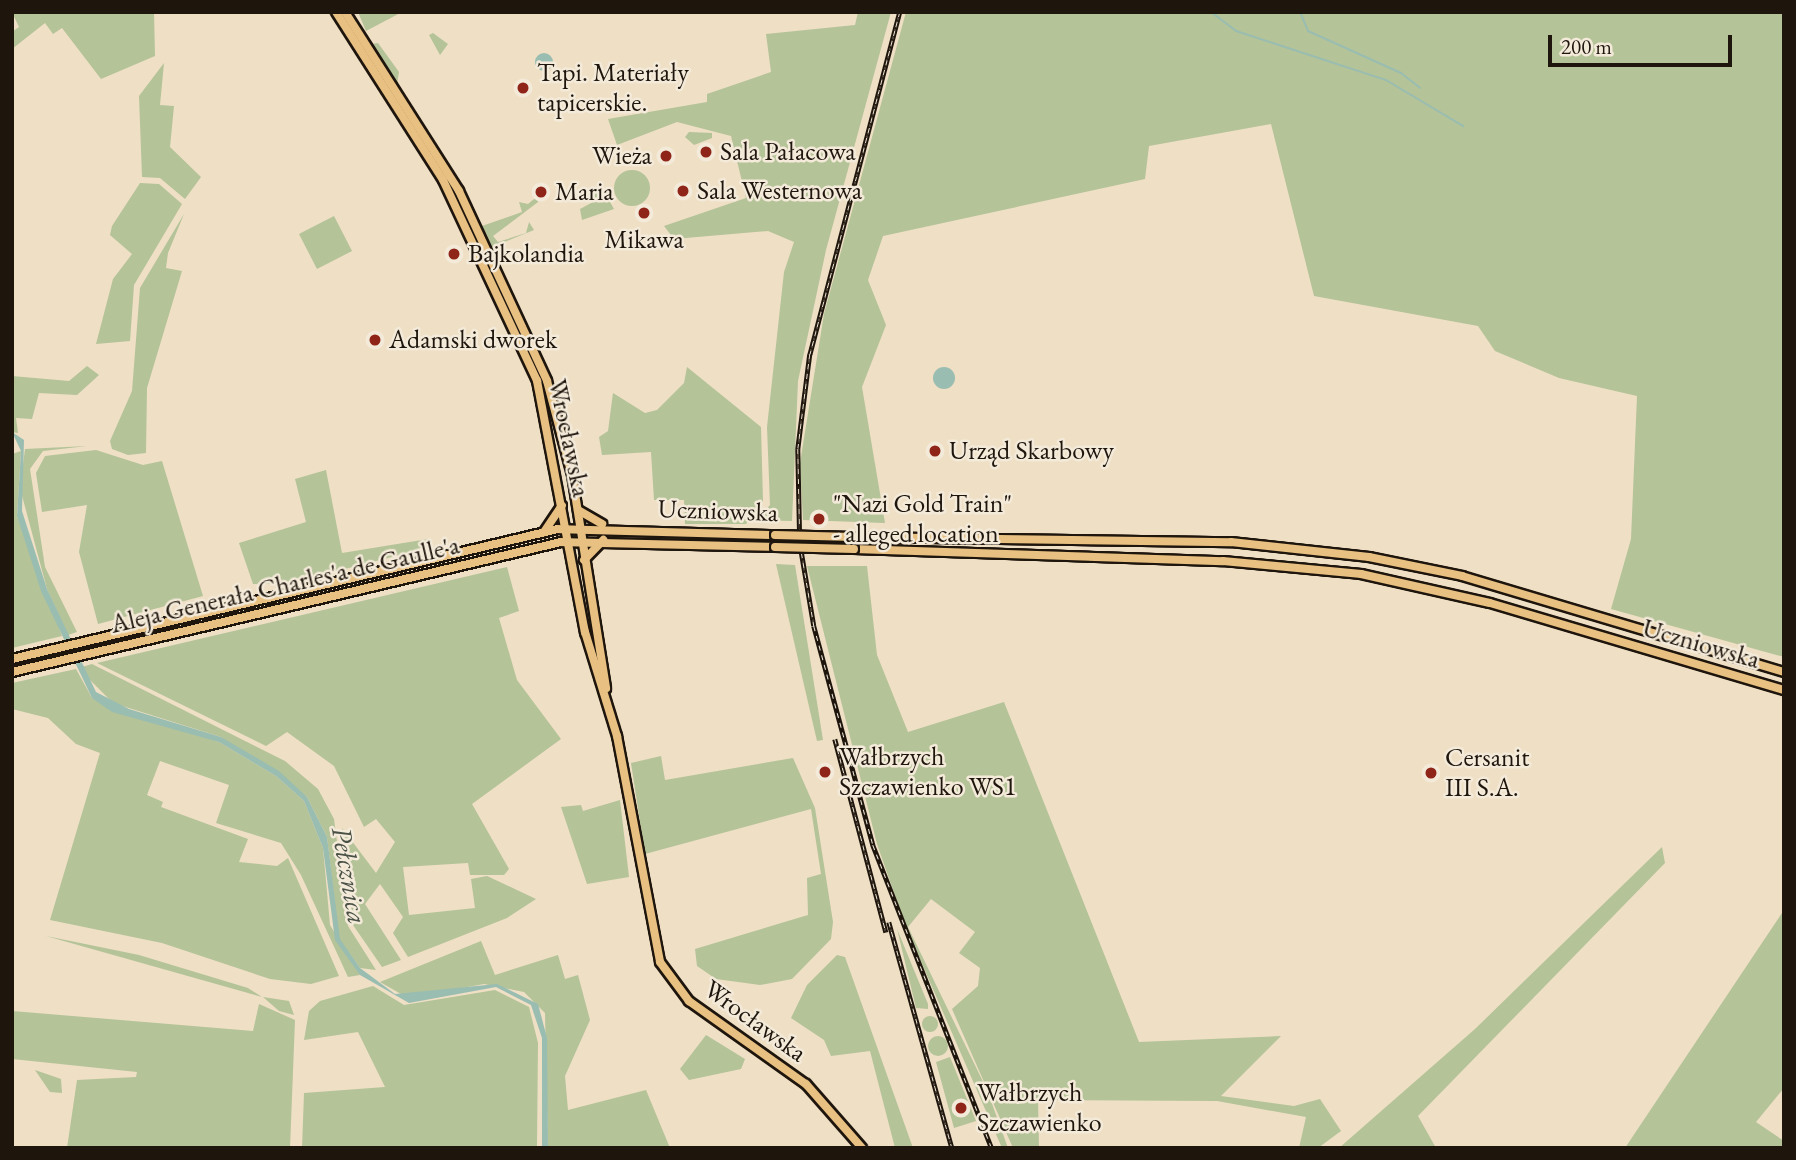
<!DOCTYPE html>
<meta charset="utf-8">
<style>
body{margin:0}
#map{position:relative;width:1796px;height:1160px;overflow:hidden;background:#eedfc5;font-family:"EB Garamond",serif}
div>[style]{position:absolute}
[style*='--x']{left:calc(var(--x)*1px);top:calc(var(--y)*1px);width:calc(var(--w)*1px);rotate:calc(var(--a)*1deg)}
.green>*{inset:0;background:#b4c398}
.round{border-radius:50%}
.water>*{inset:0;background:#9abdb1}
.stream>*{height:2px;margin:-1px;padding:0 1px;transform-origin:1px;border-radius:1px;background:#9abdb1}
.roads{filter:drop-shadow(2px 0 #1e150d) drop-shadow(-2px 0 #1e150d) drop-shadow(0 2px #1e150d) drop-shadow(0 -2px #1e150d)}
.major>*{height:8px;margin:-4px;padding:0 4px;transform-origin:4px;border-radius:4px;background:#e7c082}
.rail>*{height:4.5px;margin-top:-2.25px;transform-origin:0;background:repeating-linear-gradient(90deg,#f4ead9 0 5px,#1e150d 0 10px);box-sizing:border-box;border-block:2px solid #1e150d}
.bridges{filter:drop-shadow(2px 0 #1e150d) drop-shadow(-2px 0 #1e150d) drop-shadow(0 2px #1e150d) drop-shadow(0 -2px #1e150d)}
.major-bridge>*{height:8px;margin:-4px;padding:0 4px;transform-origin:4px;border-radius:4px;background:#e7c082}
.dots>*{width:19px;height:19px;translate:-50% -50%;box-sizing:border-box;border:4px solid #f4ead9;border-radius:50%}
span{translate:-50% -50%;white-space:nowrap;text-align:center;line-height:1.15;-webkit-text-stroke:5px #f4ead9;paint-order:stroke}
.poi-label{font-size:26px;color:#1e150d}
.left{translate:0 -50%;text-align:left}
.right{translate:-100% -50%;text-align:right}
.street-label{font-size:26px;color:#1e150d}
.water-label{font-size:28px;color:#495046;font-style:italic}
.frame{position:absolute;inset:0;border:14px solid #1e150d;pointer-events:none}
.scale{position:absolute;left:1548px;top:35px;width:184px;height:32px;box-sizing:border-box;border:4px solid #1e150d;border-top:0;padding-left:9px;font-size:21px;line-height:24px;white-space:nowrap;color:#1e150d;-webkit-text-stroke:5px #f4ead9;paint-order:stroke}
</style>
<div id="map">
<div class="green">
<i style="clip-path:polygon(12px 12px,154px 12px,155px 56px,101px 79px,62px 28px,53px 34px,45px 23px,12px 49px,12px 32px,19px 27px)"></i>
<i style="clip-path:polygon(358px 12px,402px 12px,366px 31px)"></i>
<i style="clip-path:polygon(858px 12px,891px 12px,826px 250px,798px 381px,792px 521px,757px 520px,770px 505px,767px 427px,784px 272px,794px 242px,768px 231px,674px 239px,664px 226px,746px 198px,731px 136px,677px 122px,617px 145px,608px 119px,707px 102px,707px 94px,771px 72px,766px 34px,855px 25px)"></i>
<i style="clip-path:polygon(906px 12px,1784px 12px,1784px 657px,1611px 609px,1631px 539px,1637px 396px,1559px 378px,1495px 351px,1478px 326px,1314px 296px,1271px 124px,1149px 146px,1145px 179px,883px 236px,868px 280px,886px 325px,862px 387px,885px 523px,803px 520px,800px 463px,824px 314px)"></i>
<i style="clip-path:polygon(433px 33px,448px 44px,440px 55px,429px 35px)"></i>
<i style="clip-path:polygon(378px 43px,399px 72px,397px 84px,371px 44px)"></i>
<i style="clip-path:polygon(164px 63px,160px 105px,174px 106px,170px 147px,201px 177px,185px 199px,160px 178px,142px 177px,139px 96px)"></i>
<i style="clip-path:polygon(689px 132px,712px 133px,712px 138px,694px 145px,685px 137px)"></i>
<i class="round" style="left:614px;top:170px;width:36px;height:36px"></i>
<i style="clip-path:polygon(140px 183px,159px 184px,182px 204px,134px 285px,130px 341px,96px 344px,113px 279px,132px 254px,110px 235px,112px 226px)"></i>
<i style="clip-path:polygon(601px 186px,614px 209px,582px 220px,580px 209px,593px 202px,589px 188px)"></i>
<i style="clip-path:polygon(539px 195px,538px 202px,493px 236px,498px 242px,526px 233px,529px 222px,534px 230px,492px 247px,482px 226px,522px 212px,519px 202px,528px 204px)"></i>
<i style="clip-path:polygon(184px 214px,168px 253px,166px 268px,182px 271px,147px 388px,146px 453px,128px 455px,112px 449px,110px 441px,132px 391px,140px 288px)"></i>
<i style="clip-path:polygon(334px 216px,352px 251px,317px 269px,299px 234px)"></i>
<i style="clip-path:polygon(87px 366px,99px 375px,77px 395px,39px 393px,32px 419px,16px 418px,18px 433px,12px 432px,12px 376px,69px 381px)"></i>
<i style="clip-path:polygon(687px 367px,761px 427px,763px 501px,746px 524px,685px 524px,684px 500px,654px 500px,651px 452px,602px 455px,599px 437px,608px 431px,613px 393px,645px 413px,657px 410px,684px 383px)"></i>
<i style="clip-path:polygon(87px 446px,43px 451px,30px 469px,45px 567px,77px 632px,68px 635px,47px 589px,20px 488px,25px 449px)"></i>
<i style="clip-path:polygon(96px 450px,143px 465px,162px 461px,203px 596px,98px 624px,79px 552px,87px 505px,42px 512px,36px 473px,45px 456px)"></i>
<i style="clip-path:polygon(21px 451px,17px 516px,62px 636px,12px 648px,12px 454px)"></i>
<i style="clip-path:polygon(326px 470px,342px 553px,428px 539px,431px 547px,290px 583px,253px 584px,239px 543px,306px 522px,295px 479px)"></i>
<i style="clip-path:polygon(776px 564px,795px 565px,823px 740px,817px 741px)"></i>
<i style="clip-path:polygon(807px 566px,867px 566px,877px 655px,908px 732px,1004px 702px,1139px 1042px,1281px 1036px,1221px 1096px,1294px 1106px,1320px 1099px,1341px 1131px,1318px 1148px,1299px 1148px,1306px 1117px,1217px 1101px,1038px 1100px,1039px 1148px,1013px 1148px,952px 1009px,978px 986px,980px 968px,959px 953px,975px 932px,931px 899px,908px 927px,987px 1090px,1008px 1148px,1002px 1148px,906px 927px,877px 844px)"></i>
<i style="clip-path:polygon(507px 567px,519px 611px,499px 618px,517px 680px,561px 739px,472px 804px,509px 869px,504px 875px,470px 875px,468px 863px,403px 867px,409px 915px,475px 908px,471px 879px,487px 876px,536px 899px,507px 918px,408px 957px,393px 933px,403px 917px,380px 884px,365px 904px,401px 960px,382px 967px,353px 925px,342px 828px,376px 873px,395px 842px,376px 819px,364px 827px,334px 766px,287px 732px,266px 746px,97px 663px)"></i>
<i style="clip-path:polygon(92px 664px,285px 761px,318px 789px,334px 819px,348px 926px,376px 970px,360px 968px,339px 939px,327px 837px,307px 797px,221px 737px,113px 703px,86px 676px,82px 667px)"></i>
<i style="clip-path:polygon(76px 669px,92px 698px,219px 742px,276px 776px,304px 801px,323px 848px,330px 925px,360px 975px,348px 977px,301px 875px,281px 843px,216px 823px,229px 785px,160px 761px,147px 795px,163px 802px,161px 807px,248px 839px,239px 862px,277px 866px,288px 858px,339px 976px,311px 984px,270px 979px,162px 943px,50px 920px,100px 753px,76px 744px,48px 718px,12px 709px,12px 683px)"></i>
<i style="clip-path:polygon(661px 756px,665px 780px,793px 758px,815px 808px,833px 922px,831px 939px,792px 979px,760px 985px,716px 979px,697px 966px,695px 949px,808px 915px,807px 878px,821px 874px,811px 809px,645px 854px,631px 763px)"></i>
<i style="clip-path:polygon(620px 800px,629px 877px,587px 884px,561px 807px,581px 805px,583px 811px)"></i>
<i style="clip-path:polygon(1662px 847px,1665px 863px,1418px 1116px,1436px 1148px,1339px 1148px,1475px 1029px)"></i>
<i style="clip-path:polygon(1784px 910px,1784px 1088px,1756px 1122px,1784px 1141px,1784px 1148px,1625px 1148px)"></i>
<i style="clip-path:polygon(897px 929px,928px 1004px,928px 1009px,916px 1008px)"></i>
<i style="clip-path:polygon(46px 936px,139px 955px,248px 988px,262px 997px)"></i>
<i style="clip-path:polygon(481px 941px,495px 975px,558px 955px,565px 979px,578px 975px,590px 1020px,565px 1076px,568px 1110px,646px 1090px,670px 1148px,548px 1148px,545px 1013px,524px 992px,484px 984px,408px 998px,380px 982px)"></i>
<i style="clip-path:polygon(837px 955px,845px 957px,913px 1148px,895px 1148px,870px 1051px,831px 1056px,824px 1040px,791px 1018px,807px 985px)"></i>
<i style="clip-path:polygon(373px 986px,404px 1005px,495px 990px,529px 1007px,538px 1043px,537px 1148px,302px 1148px,304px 1093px,385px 1087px,358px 1032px,304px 1040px,309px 1011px,320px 1001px)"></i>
<i style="clip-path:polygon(263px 997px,289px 1001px,294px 1015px,279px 1011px)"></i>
<i style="clip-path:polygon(259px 1004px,295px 1020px,290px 1148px,67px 1148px,77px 1080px,136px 1077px,137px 1072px,12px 1059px,12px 1011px,253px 1031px)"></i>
<i class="round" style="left:922px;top:1016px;width:16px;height:16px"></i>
<i style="clip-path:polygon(706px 1035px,745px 1059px,741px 1069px,689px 1080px,680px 1069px)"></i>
<i class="round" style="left:928px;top:1036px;width:20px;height:20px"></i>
<i style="clip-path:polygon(950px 1057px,976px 1121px,954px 1128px,936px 1062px)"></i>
<i style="clip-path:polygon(35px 1070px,61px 1079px,62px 1093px,50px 1092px)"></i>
</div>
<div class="water">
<i class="round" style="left:535px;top:53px;width:18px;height:18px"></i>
<i class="round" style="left:933px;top:367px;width:22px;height:22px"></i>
<i style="clip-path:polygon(12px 432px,24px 440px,22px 511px,47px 589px,96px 692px,129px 709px,221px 737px,279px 771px,307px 797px,327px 837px,340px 939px,360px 968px,395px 994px,497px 984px,538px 1004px,547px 1038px,548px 1148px,542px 1148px,542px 1038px,531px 1005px,496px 987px,409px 1003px,360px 975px,335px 940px,323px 848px,304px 801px,276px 776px,219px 742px,112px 712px,92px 698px,41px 591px,17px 516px,21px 451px)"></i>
</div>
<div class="stream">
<i style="--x:1211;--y:12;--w:31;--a:37"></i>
<i style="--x:1236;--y:31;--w:158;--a:18.1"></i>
<i style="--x:1386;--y:80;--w:90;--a:30.9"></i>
<i style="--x:1300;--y:12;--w:21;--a:67"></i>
<i style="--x:1308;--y:31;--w:102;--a:24.3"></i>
<i style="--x:1401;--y:73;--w:24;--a:38"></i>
</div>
<div class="roads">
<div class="major">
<i style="--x:336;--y:12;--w:199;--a:57.5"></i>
<i style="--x:443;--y:180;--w:222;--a:64.9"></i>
<i style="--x:537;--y:381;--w:256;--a:79.2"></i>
<i style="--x:585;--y:632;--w:109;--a:72.9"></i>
<i style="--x:617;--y:736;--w:230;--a:79.2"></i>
<i style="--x:660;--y:962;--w:49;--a:53.4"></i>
<i style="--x:689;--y:1001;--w:143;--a:35.4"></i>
<i style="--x:806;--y:1084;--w:85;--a:48.8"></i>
<i style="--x:345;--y:12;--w:212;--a:57.5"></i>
<i style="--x:459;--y:191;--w:209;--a:65.1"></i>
<i style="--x:547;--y:381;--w:97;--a:75.1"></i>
<i style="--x:572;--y:475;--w:216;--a:80.9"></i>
<i style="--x:578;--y:510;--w:28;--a:30"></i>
<i style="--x:544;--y:532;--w:32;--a:-56"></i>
<i style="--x:854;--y:537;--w:377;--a:0.8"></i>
<i style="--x:1231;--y:542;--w:139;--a:6.2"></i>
<i style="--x:1369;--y:557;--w:95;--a:11.5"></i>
<i style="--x:1462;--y:576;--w:336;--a:16.6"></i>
<i style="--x:854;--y:549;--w:369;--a:1.9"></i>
<i style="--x:1223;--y:561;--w:139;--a:5.4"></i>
<i style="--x:1361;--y:574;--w:132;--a:12.7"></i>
<i style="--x:1490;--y:603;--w:307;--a:16.5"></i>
<i style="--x:584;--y:560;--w:28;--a:-46"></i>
<i style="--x:12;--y:659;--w:561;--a:-13.39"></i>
<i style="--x:558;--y:529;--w:217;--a:1.6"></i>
<i style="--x:12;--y:672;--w:564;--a:-13.32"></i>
<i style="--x:561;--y:542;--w:214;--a:1.3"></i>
</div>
</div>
<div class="rail">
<i style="--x:900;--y:12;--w:354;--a:104.7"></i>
<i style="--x:810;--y:354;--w:96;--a:97.2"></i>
<i style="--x:798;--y:449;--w:94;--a:88.8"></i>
<i style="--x:800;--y:543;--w:84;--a:80.4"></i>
<i style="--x:814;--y:626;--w:227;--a:74.9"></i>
<i style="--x:873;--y:845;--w:326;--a:68.6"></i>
<i style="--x:835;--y:739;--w:200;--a:75.2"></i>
<i style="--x:889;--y:922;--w:235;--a:74.4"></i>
</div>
<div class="bridges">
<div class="major-bridge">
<i style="--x:775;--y:535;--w:79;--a:1.5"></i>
<i style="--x:775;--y:547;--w:79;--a:1.5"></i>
</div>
</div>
<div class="dots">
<i style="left:523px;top:88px;background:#8f2418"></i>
<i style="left:706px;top:152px;background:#8f2418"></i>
<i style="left:666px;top:156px;background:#8f2418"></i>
<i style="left:683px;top:191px;background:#8f2418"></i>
<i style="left:541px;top:192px;background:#8f2418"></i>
<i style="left:644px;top:213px;background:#8f2418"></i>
<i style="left:454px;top:254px;background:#8f2418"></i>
<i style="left:375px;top:340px;background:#8f2418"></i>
<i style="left:935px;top:451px;background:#8f2418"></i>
<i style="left:819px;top:519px;background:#8f2418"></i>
<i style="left:825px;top:772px;background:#8f2418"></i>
<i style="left:1431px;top:773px;background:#8f2418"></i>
<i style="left:961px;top:1108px;background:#8f2418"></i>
</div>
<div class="poi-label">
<span class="left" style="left:537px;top:88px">Tapi. Materiały<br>tapicerskie.</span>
<span class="left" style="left:720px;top:152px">Sala Pałacowa</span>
<span class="right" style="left:652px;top:156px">Wieża</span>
<span class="left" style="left:697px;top:191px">Sala Westernowa</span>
<span class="left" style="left:555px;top:192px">Maria</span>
<span style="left:644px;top:240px">Mikawa</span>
<span class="left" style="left:468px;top:254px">Bajkolandia</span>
<span class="left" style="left:389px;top:340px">Adamski dworek</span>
<span class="left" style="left:949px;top:451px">Urząd Skarbowy</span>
<span class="left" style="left:833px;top:519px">"Nazi Gold Train"<br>- alleged location</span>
<span class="left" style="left:839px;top:772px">Wałbrzych<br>Szczawienko WS1</span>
<span class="left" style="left:1445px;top:773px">Cersanit<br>III S.A.</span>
<span class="left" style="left:977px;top:1108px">Wałbrzych<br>Szczawienko</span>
</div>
<div class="street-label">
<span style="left:569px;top:438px;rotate:78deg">Wrocławska</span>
<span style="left:718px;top:511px;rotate:2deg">Uczniowska</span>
<span style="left:285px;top:585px;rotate:-13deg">Aleja Generała Charles'a de Gaulle'a</span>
<span style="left:1701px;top:644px;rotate:16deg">Uczniowska</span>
<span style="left:755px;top:1021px;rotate:36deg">Wrocławska</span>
</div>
<div class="water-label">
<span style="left:350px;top:875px;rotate:80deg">Pełcznica</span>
</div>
<div class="frame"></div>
<div class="scale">200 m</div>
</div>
